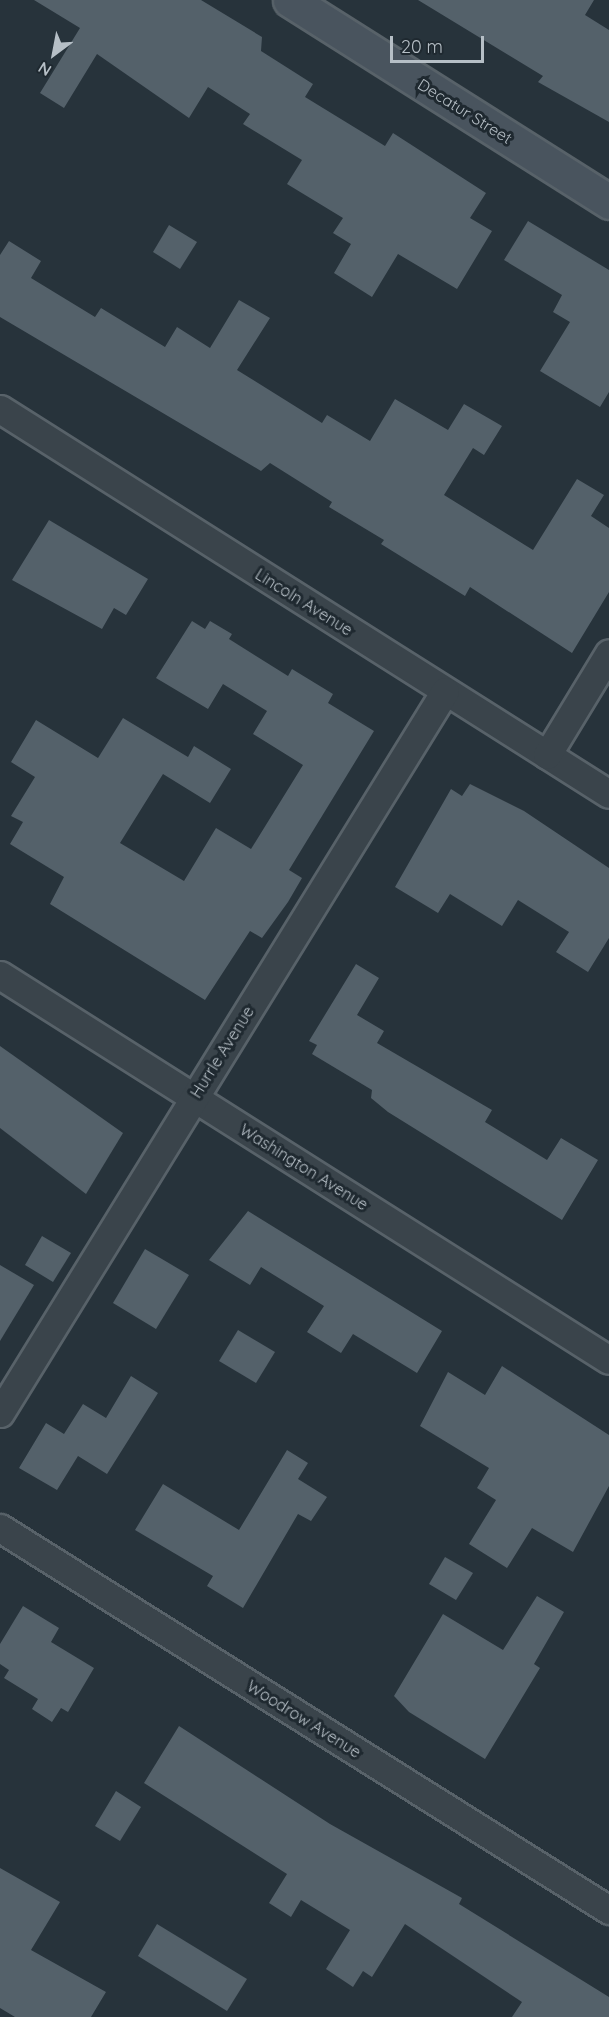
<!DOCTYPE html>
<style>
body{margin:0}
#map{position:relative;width:609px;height:2017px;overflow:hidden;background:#27333b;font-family:Quicksand,sans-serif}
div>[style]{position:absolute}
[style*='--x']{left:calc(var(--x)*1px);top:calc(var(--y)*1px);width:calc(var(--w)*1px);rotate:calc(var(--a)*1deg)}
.building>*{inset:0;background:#54616a}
.roads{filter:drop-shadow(2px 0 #586269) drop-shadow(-2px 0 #586269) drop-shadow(0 2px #586269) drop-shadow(0 -2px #586269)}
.street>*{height:27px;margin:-13.5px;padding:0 13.5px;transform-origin:13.5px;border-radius:13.5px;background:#3a444b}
.secondary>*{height:33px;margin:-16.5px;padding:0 16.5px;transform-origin:16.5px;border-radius:16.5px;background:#49545e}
span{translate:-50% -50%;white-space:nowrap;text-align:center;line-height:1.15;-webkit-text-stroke:6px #1f2930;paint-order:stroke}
.street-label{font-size:16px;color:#b6bfc6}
.north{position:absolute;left:24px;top:24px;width:60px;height:60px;-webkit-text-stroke:4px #1f2930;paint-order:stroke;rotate:212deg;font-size:16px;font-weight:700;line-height:24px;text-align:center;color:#b6bfc6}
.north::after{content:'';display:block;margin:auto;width:21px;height:27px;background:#b6bfc6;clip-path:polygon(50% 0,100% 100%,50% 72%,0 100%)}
.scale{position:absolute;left:390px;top:36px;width:94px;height:27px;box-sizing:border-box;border:3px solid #b6bfc6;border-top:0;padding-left:8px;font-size:18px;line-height:21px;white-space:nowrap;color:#b6bfc6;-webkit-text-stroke:4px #1f2930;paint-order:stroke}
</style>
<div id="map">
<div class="building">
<i style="clip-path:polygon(34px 0,201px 0,262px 37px,261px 51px,313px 84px,305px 97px,385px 146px,393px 133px,486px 193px,470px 218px,492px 231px,457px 289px,398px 254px,372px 297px,334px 273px,351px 244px,333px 233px,343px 218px,287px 184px,302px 160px,243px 124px,250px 114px,208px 87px,189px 118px,97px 54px,64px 108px,40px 93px,80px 28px)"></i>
<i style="clip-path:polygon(418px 0,594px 0,585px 15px,609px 30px,609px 122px,538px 82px,543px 76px)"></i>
<i style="clip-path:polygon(528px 221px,609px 270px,609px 392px,600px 407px,540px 371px,570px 322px,553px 312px,562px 295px,504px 260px)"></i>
<i style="clip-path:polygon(169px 225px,197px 242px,180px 269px,153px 252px)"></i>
<i style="clip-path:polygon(9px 241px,41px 261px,31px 278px,95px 317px,101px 308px,165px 347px,177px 327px,210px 348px,239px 300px,270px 318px,237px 370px,322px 423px,327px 415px,370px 441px,395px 399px,448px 430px,464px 404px,502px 426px,484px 455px,473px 448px,444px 495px,533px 550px,577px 479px,604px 495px,591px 516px,609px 528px,609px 592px,572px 653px,470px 587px,465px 596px,381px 544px,384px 540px,329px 507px,332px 502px,270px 463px,261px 471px,0 317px,0 255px)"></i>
<i style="clip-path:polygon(49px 520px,148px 579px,126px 615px,114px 608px,102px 629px,12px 580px)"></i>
<i style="clip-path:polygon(192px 621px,205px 629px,210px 621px,232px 634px,229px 639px,288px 676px,292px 669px,333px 694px,328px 703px,374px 731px,289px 870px,302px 878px,288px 902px,262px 938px,250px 931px,205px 1000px,50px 904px,64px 877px,10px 844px,23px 822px,11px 816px,35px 777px,11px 762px,36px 720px,98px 758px,123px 718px,188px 757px,194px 746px,231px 769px,210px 803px,163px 774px,120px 843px,184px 881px,216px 828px,251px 849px,303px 765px,253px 734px,267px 711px,223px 684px,208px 709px,156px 678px)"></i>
<i style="clip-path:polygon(470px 784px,524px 811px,609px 868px,609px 938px,588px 972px,556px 952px,569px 932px,518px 900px,502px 926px,450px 894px,438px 913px,395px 887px,451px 789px,462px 796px)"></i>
<i style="clip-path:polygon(356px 964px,379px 978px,357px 1015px,384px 1031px,377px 1043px,492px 1110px,485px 1122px,547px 1160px,561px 1138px,598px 1160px,562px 1220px,388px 1112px,371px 1098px,372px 1090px,312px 1054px,317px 1045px,309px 1041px)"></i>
<i style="clip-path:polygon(0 1046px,123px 1133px,86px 1194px,0 1128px)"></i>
<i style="clip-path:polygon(248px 1211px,442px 1331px,417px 1373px,353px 1334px,341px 1353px,307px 1332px,324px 1306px,261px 1267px,250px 1285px,209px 1260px)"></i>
<i style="clip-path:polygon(42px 1236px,71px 1253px,53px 1282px,25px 1265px)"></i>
<i style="clip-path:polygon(145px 1249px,189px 1275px,156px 1329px,113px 1303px)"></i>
<i style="clip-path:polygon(0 1265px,34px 1285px,0 1341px)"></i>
<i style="clip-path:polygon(238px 1330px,275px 1352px,256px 1383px,219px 1361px)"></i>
<i style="clip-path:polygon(502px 1366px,609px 1435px,609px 1486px,573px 1552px,532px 1528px,507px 1568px,469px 1544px,496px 1500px,477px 1488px,489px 1468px,420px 1426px,448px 1372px,485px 1395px)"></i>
<i style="clip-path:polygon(131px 1376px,158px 1393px,107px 1474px,78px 1456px,57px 1490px,19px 1468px,46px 1423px,64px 1434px,83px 1404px,106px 1418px)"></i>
<i style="clip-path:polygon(287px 1450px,308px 1463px,298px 1479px,327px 1497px,311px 1521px,298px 1514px,243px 1608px,207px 1586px,213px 1576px,135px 1530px,163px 1484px,239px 1530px)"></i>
<i style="clip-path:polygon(445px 1557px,473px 1573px,456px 1600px,429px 1584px)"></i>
<i style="clip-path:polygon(537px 1596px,564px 1612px,534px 1664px,540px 1668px,485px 1759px,409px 1712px,394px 1696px,443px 1614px,503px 1650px)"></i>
<i style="clip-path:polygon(23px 1606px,59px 1628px,51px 1642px,94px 1668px,68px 1712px,61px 1708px,52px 1722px,32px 1709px,38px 1699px,4px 1678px,9px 1670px,0 1664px,0 1644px)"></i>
<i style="clip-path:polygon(179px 1726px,330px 1824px,462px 1898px,459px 1904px,609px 1997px,609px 2017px,512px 2017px,522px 2002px,405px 1924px,372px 1977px,363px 1971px,353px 1987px,326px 1969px,350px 1930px,301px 1900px,291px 1917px,269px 1903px,287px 1874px,144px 1783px)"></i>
<i style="clip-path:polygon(116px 1791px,141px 1807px,120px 1841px,95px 1826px)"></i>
<i style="clip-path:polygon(0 1868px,60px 1902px,31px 1950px,106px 1992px,91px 2017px,15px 2017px,0 2008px)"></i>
<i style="clip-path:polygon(157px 1924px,247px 1979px,227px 2011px,138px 1956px)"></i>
</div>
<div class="roads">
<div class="street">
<i style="--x:0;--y:409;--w:720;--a:32.3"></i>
<i style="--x:547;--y:755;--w:119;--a:-58.7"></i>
<i style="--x:0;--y:975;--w:720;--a:32.3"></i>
<i style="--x:0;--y:1413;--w:848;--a:-58.35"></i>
<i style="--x:0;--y:1528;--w:719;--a:32.1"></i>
</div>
<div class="secondary">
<i style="--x:290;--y:0;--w:378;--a:32.3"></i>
</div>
</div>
<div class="street-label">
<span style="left:465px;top:111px;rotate:32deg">Decatur Street</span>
<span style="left:304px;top:602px;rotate:32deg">Lincoln Avenue</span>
<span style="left:222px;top:1052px;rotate:-58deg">Hurrle Avenue</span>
<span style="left:304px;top:1167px;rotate:32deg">Washington Avenue</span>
<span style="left:304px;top:1719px;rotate:32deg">Woodrow Avenue</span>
</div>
<div class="north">N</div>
<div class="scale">20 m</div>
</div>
